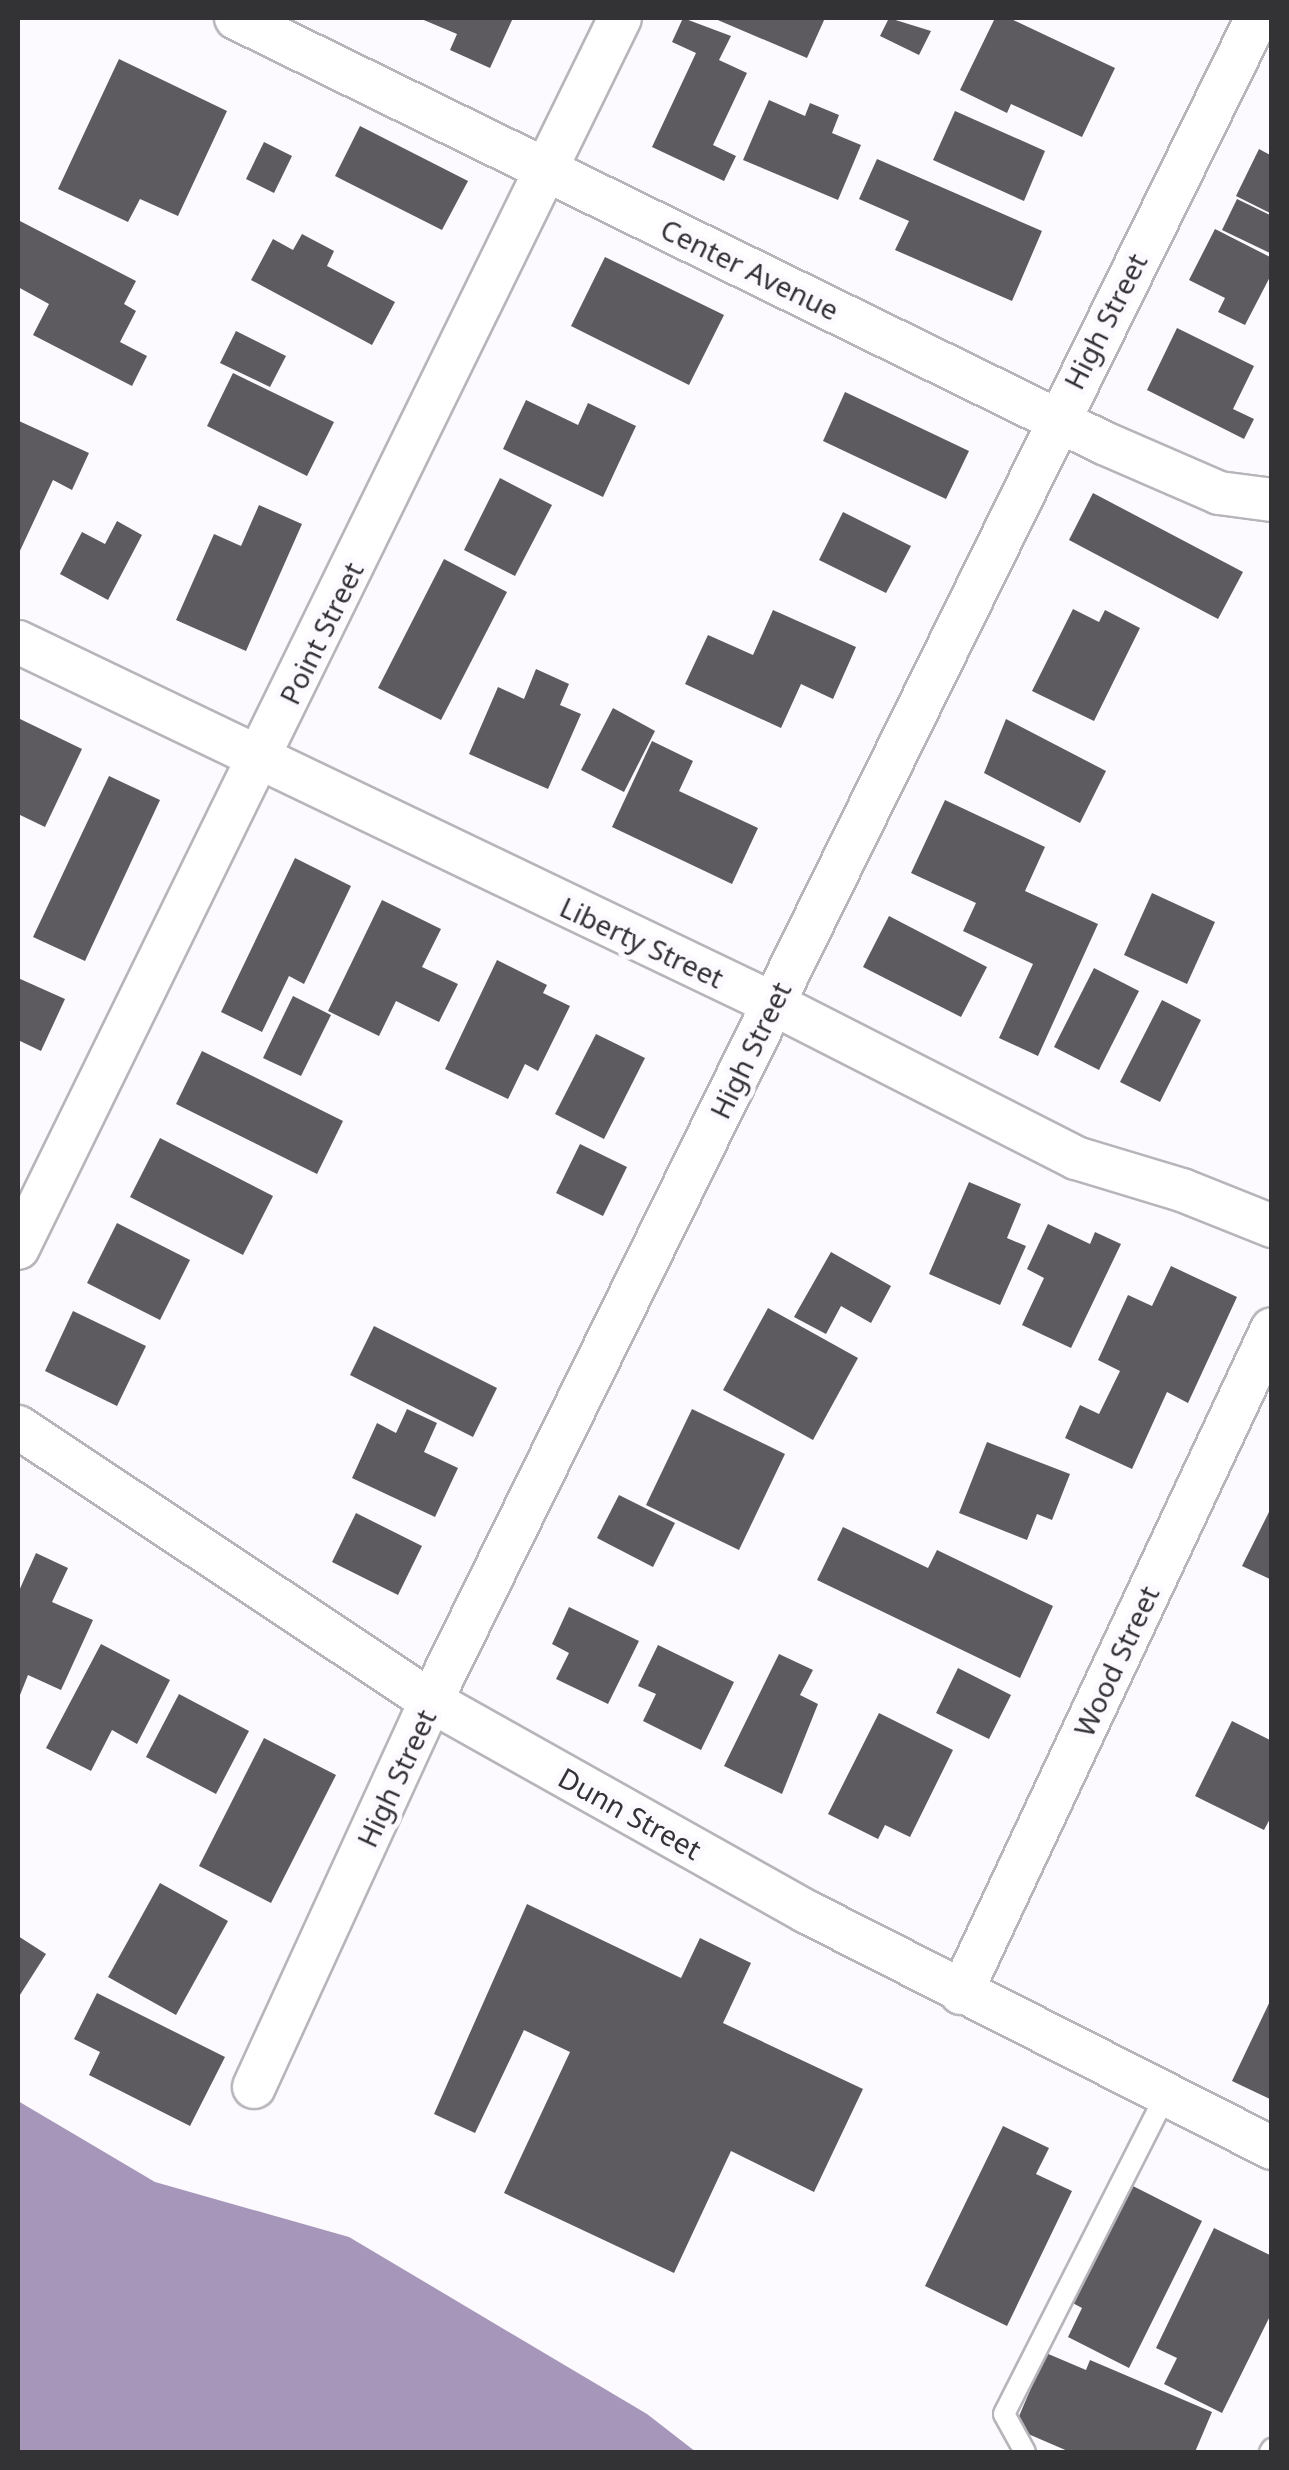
<!DOCTYPE html>
<style>
body{margin:0}
#map{position:relative;width:1289px;height:2470px;overflow:hidden;background:#fcfaff;font-family:"Noto Sans",sans-serif}
div>[style]{position:absolute}
[style*='--x']{left:calc(var(--x)*1px);top:calc(var(--y)*1px);width:calc(var(--w)*1px);rotate:calc(var(--a)*1deg)}
.water>*{inset:0;background:#a596ba}
.building>*{inset:0;background:#5d5b60}
.roads{filter:drop-shadow(2px 0 #b7b5ba) drop-shadow(-2px 0 #b7b5ba) drop-shadow(0 2px #b7b5ba) drop-shadow(0 -2px #b7b5ba)}
.service>*{height:20px;margin:-10px;padding:0 10px;transform-origin:10px;border-radius:10px;background:#fff}
.minor>*{height:42px;margin:-21px;padding:0 21px;transform-origin:21px;border-radius:21px;background:#fff}
span{translate:-50% -50%;white-space:nowrap;text-align:center;line-height:1.15;-webkit-text-stroke:10px #fcfaff;paint-order:stroke}
.street-label{font-size:28px;color:#333234}
.frame{position:absolute;inset:0;border:20px solid #333234;pointer-events:none}
</style>
<div id="map">
<div class="water">
<i style="clip-path:polygon(18px 2101px,155px 2182px,349px 2237px,647px 2414px,696px 2452px,18px 2452px)"></i>
</div>
<div class="building">
<i style="clip-path:polygon(419px 18px,513px 18px,490px 68px,450px 50px,457px 34px)"></i>
<i style="clip-path:polygon(683px 18px,731px 36px,719px 60px,747px 73px,713px 145px,736px 156px,724px 181px,652px 147px,696px 53px,672px 42px)"></i>
<i style="clip-path:polygon(713px 18px,825px 18px,807px 58px)"></i>
<i style="clip-path:polygon(889px 18px,931px 31px,919px 55px,880px 36px)"></i>
<i style="clip-path:polygon(995px 18px,1009px 18px,1115px 68px,1082px 137px,1011px 104px,1007px 113px,960px 90px)"></i>
<i style="clip-path:polygon(119px 59px,227px 111px,178px 216px,140px 199px,128px 222px,58px 189px)"></i>
<i style="clip-path:polygon(769px 100px,805px 116px,810px 103px,839px 115px,832px 133px,861px 145px,838px 200px,743px 160px)"></i>
<i style="clip-path:polygon(955px 111px,1045px 151px,1024px 201px,933px 160px)"></i>
<i style="clip-path:polygon(360px 126px,468px 181px,442px 230px,335px 176px)"></i>
<i style="clip-path:polygon(264px 142px,292px 156px,274px 193px,246px 179px)"></i>
<i style="clip-path:polygon(1259px 149px,1272px 156px,1272px 214px,1236px 196px)"></i>
<i style="clip-path:polygon(877px 159px,1042px 231px,1012px 301px,895px 250px,909px 221px,859px 199px)"></i>
<i style="clip-path:polygon(1237px 199px,1272px 216px,1272px 254px,1222px 230px)"></i>
<i style="clip-path:polygon(18px 220px,136px 281px,124px 304px,136px 311px,120px 342px,147px 356px,132px 386px,33px 335px,49px 304px,18px 287px)"></i>
<i style="clip-path:polygon(1215px 229px,1272px 258px,1272px 273px,1245px 325px,1218px 312px,1225px 298px,1189px 280px)"></i>
<i style="clip-path:polygon(302px 234px,334px 251px,327px 266px,395px 302px,372px 345px,251px 280px,273px 239px,293px 250px)"></i>
<i style="clip-path:polygon(605px 257px,724px 315px,689px 385px,571px 326px)"></i>
<i style="clip-path:polygon(1177px 328px,1254px 366px,1233px 409px,1254px 419px,1244px 439px,1147px 390px)"></i>
<i style="clip-path:polygon(236px 331px,286px 356px,270px 387px,220px 363px)"></i>
<i style="clip-path:polygon(233px 373px,334px 422px,307px 476px,207px 426px)"></i>
<i style="clip-path:polygon(845px 392px,969px 451px,946px 499px,823px 441px)"></i>
<i style="clip-path:polygon(526px 400px,578px 425px,588px 403px,636px 426px,603px 497px,503px 449px)"></i>
<i style="clip-path:polygon(19px 421px,89px 453px,72px 490px,53px 480px,18px 555px)"></i>
<i style="clip-path:polygon(500px 478px,552px 505px,515px 576px,464px 550px)"></i>
<i style="clip-path:polygon(1093px 493px,1243px 572px,1218px 619px,1069px 540px)"></i>
<i style="clip-path:polygon(259px 505px,302px 524px,246px 651px,176px 620px,214px 534px,241px 546px)"></i>
<i style="clip-path:polygon(843px 512px,911px 546px,886px 593px,819px 560px)"></i>
<i style="clip-path:polygon(117px 521px,142px 535px,108px 600px,60px 574px,82px 532px,105px 544px)"></i>
<i style="clip-path:polygon(444px 559px,507px 592px,441px 720px,378px 688px)"></i>
<i style="clip-path:polygon(1073px 609px,1099px 622px,1105px 610px,1140px 628px,1094px 721px,1032px 691px)"></i>
<i style="clip-path:polygon(773px 610px,856px 647px,833px 699px,801px 684px,781px 728px,685px 684px,708px 635px,753px 655px)"></i>
<i style="clip-path:polygon(536px 669px,569px 684px,560px 705px,581px 714px,548px 789px,469px 754px,498px 687px,524px 699px)"></i>
<i style="clip-path:polygon(613px 708px,655px 731px,624px 792px,581px 770px)"></i>
<i style="clip-path:polygon(18px 718px,82px 749px,45px 827px,18px 814px)"></i>
<i style="clip-path:polygon(1006px 719px,1106px 771px,1080px 823px,984px 773px)"></i>
<i style="clip-path:polygon(652px 741px,693px 761px,679px 791px,758px 828px,732px 884px,612px 827px)"></i>
<i style="clip-path:polygon(109px 776px,160px 800px,85px 961px,33px 937px)"></i>
<i style="clip-path:polygon(945px 800px,1045px 847px,1025px 891px,1098px 924px,1038px 1056px,999px 1038px,1033px 964px,963px 931px,976px 903px,911px 873px)"></i>
<i style="clip-path:polygon(295px 858px,351px 886px,304px 984px,289px 976px,262px 1032px,221px 1012px)"></i>
<i style="clip-path:polygon(1152px 893px,1215px 922px,1187px 984px,1124px 955px)"></i>
<i style="clip-path:polygon(382px 900px,441px 929px,422px 967px,458px 984px,439px 1022px,396px 1001px,379px 1036px,328px 1011px)"></i>
<i style="clip-path:polygon(889px 916px,987px 967px,961px 1017px,863px 967px)"></i>
<i style="clip-path:polygon(497px 960px,547px 985px,543px 993px,570px 1006px,538px 1071px,525px 1064px,508px 1099px,445px 1069px)"></i>
<i style="clip-path:polygon(1094px 968px,1139px 991px,1099px 1070px,1054px 1047px)"></i>
<i style="clip-path:polygon(18px 978px,65px 999px,41px 1051px,18px 1040px)"></i>
<i style="clip-path:polygon(293px 996px,331px 1015px,301px 1076px,263px 1058px)"></i>
<i style="clip-path:polygon(1162px 1000px,1201px 1020px,1160px 1102px,1120px 1082px)"></i>
<i style="clip-path:polygon(596px 1034px,645px 1058px,604px 1139px,555px 1114px)"></i>
<i style="clip-path:polygon(202px 1051px,343px 1121px,317px 1174px,176px 1104px)"></i>
<i style="clip-path:polygon(160px 1138px,273px 1196px,243px 1255px,130px 1197px)"></i>
<i style="clip-path:polygon(580px 1144px,627px 1167px,603px 1216px,556px 1193px)"></i>
<i style="clip-path:polygon(969px 1182px,1021px 1204px,1007px 1238px,1026px 1246px,1000px 1305px,929px 1274px)"></i>
<i style="clip-path:polygon(117px 1223px,190px 1260px,160px 1320px,87px 1283px)"></i>
<i style="clip-path:polygon(1048px 1224px,1090px 1244px,1095px 1232px,1121px 1244px,1071px 1348px,1022px 1325px,1044px 1278px,1027px 1269px)"></i>
<i style="clip-path:polygon(831px 1252px,891px 1286px,871px 1323px,841px 1306px,826px 1334px,794px 1317px)"></i>
<i style="clip-path:polygon(1171px 1266px,1237px 1297px,1188px 1403px,1167px 1392px,1132px 1469px,1065px 1438px,1080px 1405px,1099px 1414px,1120px 1371px,1098px 1360px,1128px 1295px,1152px 1306px)"></i>
<i style="clip-path:polygon(768px 1308px,858px 1358px,813px 1440px,723px 1390px)"></i>
<i style="clip-path:polygon(73px 1311px,146px 1346px,117px 1406px,45px 1371px)"></i>
<i style="clip-path:polygon(374px 1326px,497px 1388px,473px 1437px,350px 1375px)"></i>
<i style="clip-path:polygon(407px 1409px,437px 1423px,424px 1452px,458px 1468px,435px 1517px,352px 1478px,377px 1423px,396px 1433px)"></i>
<i style="clip-path:polygon(692px 1409px,785px 1454px,739px 1550px,646px 1505px)"></i>
<i style="clip-path:polygon(987px 1442px,1070px 1474px,1052px 1520px,1037px 1514px,1027px 1540px,959px 1513px)"></i>
<i style="clip-path:polygon(619px 1495px,675px 1523px,653px 1567px,597px 1538px)"></i>
<i style="clip-path:polygon(1272px 1506px,1272px 1580px,1242px 1566px)"></i>
<i style="clip-path:polygon(356px 1513px,422px 1546px,398px 1595px,332px 1562px)"></i>
<i style="clip-path:polygon(843px 1527px,928px 1568px,937px 1550px,1053px 1606px,1020px 1678px,817px 1580px)"></i>
<i style="clip-path:polygon(36px 1553px,68px 1568px,52px 1602px,93px 1620px,61px 1690px,28px 1675px,18px 1700px,18px 1593px)"></i>
<i style="clip-path:polygon(569px 1607px,639px 1641px,608px 1704px,556px 1679px,569px 1653px,552px 1644px)"></i>
<i style="clip-path:polygon(101px 1644px,170px 1680px,137px 1744px,112px 1730px,91px 1771px,46px 1748px)"></i>
<i style="clip-path:polygon(658px 1645px,734px 1682px,701px 1750px,643px 1721px,656px 1694px,638px 1686px)"></i>
<i style="clip-path:polygon(779px 1654px,813px 1670px,800px 1695px,818px 1704px,782px 1794px,724px 1766px)"></i>
<i style="clip-path:polygon(958px 1668px,1011px 1695px,989px 1739px,936px 1713px)"></i>
<i style="clip-path:polygon(179px 1694px,249px 1731px,216px 1794px,146px 1757px)"></i>
<i style="clip-path:polygon(879px 1713px,953px 1750px,910px 1837px,885px 1825px,878px 1839px,828px 1814px)"></i>
<i style="clip-path:polygon(1232px 1721px,1272px 1741px,1272px 1815px,1264px 1830px,1195px 1796px)"></i>
<i style="clip-path:polygon(264px 1738px,336px 1775px,271px 1903px,199px 1866px)"></i>
<i style="clip-path:polygon(160px 1883px,228px 1921px,176px 2015px,108px 1977px)"></i>
<i style="clip-path:polygon(527px 1904px,681px 1978px,700px 1938px,751px 1963px,723px 2023px,863px 2089px,814px 2192px,731px 2151px,674px 2273px,504px 2193px,570px 2052px,524px 2030px,475px 2133px,434px 2114px)"></i>
<i style="clip-path:polygon(18px 1936px,46px 1954px,18px 1998px)"></i>
<i style="clip-path:polygon(97px 1993px,225px 2057px,190px 2126px,89px 2075px,100px 2052px,74px 2039px)"></i>
<i style="clip-path:polygon(1272px 1997px,1272px 2100px,1232px 2081px)"></i>
<i style="clip-path:polygon(1003px 2126px,1049px 2148px,1036px 2174px,1072px 2191px,1007px 2326px,925px 2286px)"></i>
<i style="clip-path:polygon(1127px 2183px,1202px 2221px,1129px 2368px,1068px 2337px,1082px 2308px,1069px 2301px)"></i>
<i style="clip-path:polygon(1214px 2228px,1272px 2256px,1272px 2312px,1222px 2413px,1164px 2384px,1177px 2358px,1156px 2348px)"></i>
<i style="clip-path:polygon(1046px 2353px,1086px 2370px,1090px 2360px,1212px 2412px,1195px 2452px,1070px 2452px,1014px 2428px)"></i>
</div>
<div class="roads">
<div class="service">
<i style="--x:1025;--y:2452;--w:43;--a:-118.9"></i>
<i style="--x:1004;--y:2414;--w:358;--a:-63.1"></i>
<i style="--x:1270;--y:2452;--w:4;--a:-56"></i>
</div>
<div class="minor">
<i style="--x:236;--y:18;--w:966;--a:26.09"></i>
<i style="--x:1104;--y:443;--w:125;--a:23.5"></i>
<i style="--x:1219;--y:493;--w:53;--a:7.5"></i>
<i style="--x:18;--y:642;--w:838;--a:25.59"></i>
<i style="--x:774;--y:1004;--w:339;--a:27"></i>
<i style="--x:1076;--y:1158;--w:111;--a:16.8"></i>
<i style="--x:1182;--y:1190;--w:97;--a:21.8"></i>
<i style="--x:18;--y:1248;--w:1369;--a:-63.92"></i>
<i style="--x:18;--y:1427;--w:496;--a:33.6"></i>
<i style="--x:431;--y:1701;--w:431;--a:29.3"></i>
<i style="--x:807;--y:1912;--w:521;--a:26.91"></i>
<i style="--x:961;--y:1993;--w:733;--a:-64.9"></i>
<i style="--x:254;--y:2087;--w:425;--a:-65.4"></i>
<i style="--x:431;--y:1701;--w:1875;--a:-63.86"></i>
</div>
</div>
<div class="street-label">
<span style="left:750px;top:269px;rotate:26deg">Center Avenue</span>
<span style="left:1105px;top:321px;rotate:-63deg">High Street</span>
<span style="left:321px;top:633px;rotate:-64deg">Point Street</span>
<span style="left:642px;top:942px;rotate:25deg">Liberty Street</span>
<span style="left:750px;top:1050px;rotate:-64deg">High Street</span>
<span style="left:1116px;top:1661px;rotate:-65deg">Wood Street</span>
<span style="left:396px;top:1778px;rotate:-65deg">High Street</span>
<span style="left:630px;top:1813px;rotate:29deg">Dunn Street</span>
</div>
<div class="frame"></div>
</div>
